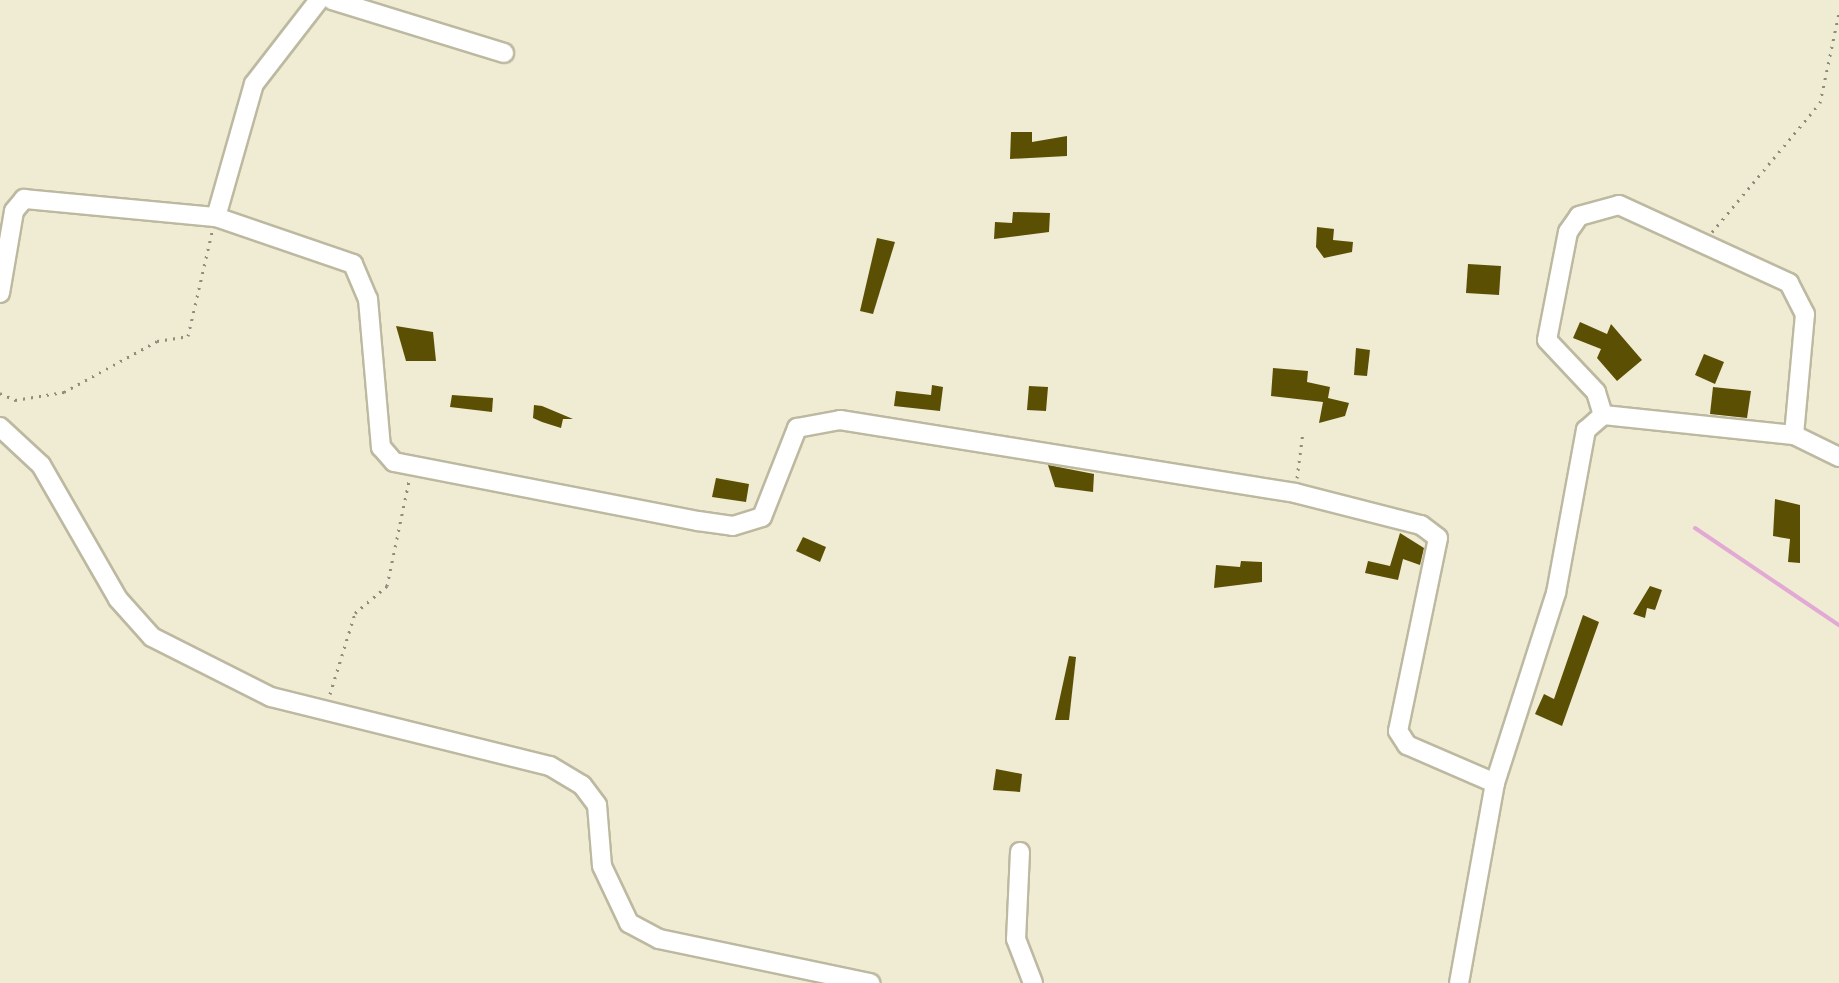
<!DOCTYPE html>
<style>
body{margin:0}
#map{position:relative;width:1839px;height:983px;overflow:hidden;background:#f0ebd3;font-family:Manrope,sans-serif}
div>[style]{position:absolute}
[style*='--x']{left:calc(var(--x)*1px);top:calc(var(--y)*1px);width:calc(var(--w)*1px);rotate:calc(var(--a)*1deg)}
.stream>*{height:4px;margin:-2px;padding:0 2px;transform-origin:2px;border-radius:2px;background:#e1a9d3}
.building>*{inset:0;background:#5b4f04}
.path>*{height:3px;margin-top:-1.5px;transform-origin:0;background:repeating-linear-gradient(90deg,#8f8c7c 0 2px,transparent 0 8px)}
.roads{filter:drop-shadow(2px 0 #bdb9a1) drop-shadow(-2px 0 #bdb9a1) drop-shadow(0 2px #bdb9a1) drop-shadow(0 -2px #bdb9a1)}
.minor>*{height:18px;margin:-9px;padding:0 9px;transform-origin:9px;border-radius:9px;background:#fff}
span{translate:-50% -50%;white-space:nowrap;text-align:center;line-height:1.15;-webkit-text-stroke:8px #fdf8e0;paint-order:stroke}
</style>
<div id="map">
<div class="stream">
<i style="--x:1695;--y:528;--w:174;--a:34"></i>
</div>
<div class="building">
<i style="clip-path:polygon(1011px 132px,1032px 132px,1032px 142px,1067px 136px,1067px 156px,1010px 159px)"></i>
<i style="clip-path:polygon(1013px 212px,1050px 213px,1049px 232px,994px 239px,995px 222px,1012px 223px)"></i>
<i style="clip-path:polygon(1317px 227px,1334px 229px,1333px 240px,1353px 242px,1352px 252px,1324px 258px,1316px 247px)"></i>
<i style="clip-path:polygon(877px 238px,895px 242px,873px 314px,860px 311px)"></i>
<i style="clip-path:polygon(1468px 264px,1501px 266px,1499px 295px,1466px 293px)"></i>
<i style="clip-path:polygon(1580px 322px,1607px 334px,1611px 324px,1642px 360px,1617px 381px,1597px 358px,1601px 349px,1573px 338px)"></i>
<i style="clip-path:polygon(396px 326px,433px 332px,436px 361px,406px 361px)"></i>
<i style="clip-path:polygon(1356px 348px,1370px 350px,1367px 376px,1354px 375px)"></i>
<i style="clip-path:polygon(1704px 354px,1724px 362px,1715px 384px,1695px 375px)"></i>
<i style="clip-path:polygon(1273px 368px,1308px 371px,1307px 382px,1330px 387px,1328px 398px,1349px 403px,1345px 416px,1319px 423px,1323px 402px,1271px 396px)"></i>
<i style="clip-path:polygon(932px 385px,943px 387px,940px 411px,894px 406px,896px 391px,931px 395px)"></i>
<i style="clip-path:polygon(1029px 386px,1048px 387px,1046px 411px,1027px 410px)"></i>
<i style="clip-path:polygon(1713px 387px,1751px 391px,1747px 418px,1710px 414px)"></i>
<i style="clip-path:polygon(452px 395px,493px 398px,492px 412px,450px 407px)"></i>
<i style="clip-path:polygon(534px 405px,542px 406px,573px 419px,563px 419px,561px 428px,542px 422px,533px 418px)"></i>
<i style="clip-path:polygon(1048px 465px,1094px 474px,1093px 492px,1055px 487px)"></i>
<i style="clip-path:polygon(716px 478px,749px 484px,746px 502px,712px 497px)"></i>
<i style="clip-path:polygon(1775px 499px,1800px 505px,1800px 563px,1788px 562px,1790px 539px,1773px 536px)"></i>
<i style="clip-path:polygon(1400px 533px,1424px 548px,1420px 565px,1403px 559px,1398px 580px,1365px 573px,1368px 561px,1390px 566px)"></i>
<i style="clip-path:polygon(803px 537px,826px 547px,820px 562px,796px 551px)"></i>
<i style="clip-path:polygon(1241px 561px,1262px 562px,1262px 582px,1214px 588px,1216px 565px,1240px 567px)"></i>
<i style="clip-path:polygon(1650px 586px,1662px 590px,1655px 610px,1647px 608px,1645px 618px,1633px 614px)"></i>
<i style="clip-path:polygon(1583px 615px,1599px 622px,1562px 726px,1535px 714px,1544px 694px,1554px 699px)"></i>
<i style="clip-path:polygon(1069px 656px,1076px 657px,1069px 720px,1055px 720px)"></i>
<i style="clip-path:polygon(996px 769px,1022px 774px,1020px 792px,993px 790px)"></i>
</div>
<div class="path">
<i style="--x:1712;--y:232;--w:168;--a:-50.1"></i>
<i style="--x:1820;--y:103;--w:92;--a:-78.1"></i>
<i style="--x:0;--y:393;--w:17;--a:25"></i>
<i style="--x:15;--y:400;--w:50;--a:-9.3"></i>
<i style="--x:64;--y:392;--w:106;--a:-28.7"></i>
<i style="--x:157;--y:341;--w:31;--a:-9"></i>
<i style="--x:188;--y:336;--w:107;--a:-77"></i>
<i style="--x:1297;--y:478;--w:46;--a:-82.6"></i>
<i style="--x:330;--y:694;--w:85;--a:-72.8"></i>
<i style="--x:355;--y:613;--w:42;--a:-40.2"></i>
<i style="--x:387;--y:586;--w:107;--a:-78.2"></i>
</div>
<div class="roads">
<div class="minor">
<i style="--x:332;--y:0;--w:180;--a:17.1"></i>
<i style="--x:216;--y:217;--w:138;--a:-74.1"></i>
<i style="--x:254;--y:84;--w:106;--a:-52.3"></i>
<i style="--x:0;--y:293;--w:83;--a:-80.3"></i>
<i style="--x:14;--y:211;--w:16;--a:-50"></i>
<i style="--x:24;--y:199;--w:193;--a:5.4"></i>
<i style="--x:216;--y:217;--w:145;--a:18.9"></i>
<i style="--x:353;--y:264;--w:38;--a:67"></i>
<i style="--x:368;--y:299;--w:149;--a:85"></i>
<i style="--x:381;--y:447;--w:20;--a:49"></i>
<i style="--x:394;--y:462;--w:310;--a:11"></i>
<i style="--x:698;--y:521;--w:35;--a:8"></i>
<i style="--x:733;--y:526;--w:30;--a:-17"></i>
<i style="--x:762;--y:517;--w:96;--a:-68.5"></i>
<i style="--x:797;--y:428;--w:44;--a:-10.5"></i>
<i style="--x:840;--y:420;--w:461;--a:9.1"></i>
<i style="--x:1295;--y:493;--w:130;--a:14.3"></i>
<i style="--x:1421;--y:525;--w:21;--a:37"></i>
<i style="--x:1438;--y:538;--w:197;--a:101.7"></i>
<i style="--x:1398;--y:731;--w:17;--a:57"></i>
<i style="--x:1407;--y:745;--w:96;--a:23.4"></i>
<i style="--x:1495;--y:783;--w:203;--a:100.2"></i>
<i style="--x:1603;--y:415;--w:192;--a:6"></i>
<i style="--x:0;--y:427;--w:56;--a:42.8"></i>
<i style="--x:41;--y:465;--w:155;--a:60.1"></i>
<i style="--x:118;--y:599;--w:51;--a:48.2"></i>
<i style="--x:152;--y:637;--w:133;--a:26.8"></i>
<i style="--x:271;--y:697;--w:287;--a:13.9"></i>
<i style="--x:550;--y:766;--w:37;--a:31"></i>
<i style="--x:582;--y:785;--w:25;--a:53"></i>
<i style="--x:597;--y:805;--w:61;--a:85.3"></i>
<i style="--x:602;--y:866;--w:63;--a:64.7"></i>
<i style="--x:629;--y:923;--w:34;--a:28"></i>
<i style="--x:659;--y:939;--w:216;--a:11.8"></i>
<i style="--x:1495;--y:783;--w:200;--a:-72.2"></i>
<i style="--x:1556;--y:593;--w:166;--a:-79.6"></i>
<i style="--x:1586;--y:430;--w:23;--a:-41"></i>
<i style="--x:1603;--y:415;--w:24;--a:-107"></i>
<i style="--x:1596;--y:392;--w:71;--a:-133.3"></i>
<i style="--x:1547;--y:340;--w:110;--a:-79"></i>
<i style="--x:1568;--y:232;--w:19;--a:-55"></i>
<i style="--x:1579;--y:216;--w:41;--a:-15.4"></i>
<i style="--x:1619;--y:205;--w:187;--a:24.6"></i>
<i style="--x:1789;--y:283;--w:35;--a:63"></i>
<i style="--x:1805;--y:314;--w:121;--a:95.2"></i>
<i style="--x:1794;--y:435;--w:50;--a:26.1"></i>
<i style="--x:1020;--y:852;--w:87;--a:92.6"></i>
<i style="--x:1016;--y:939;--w:47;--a:68.9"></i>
</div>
</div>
</div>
